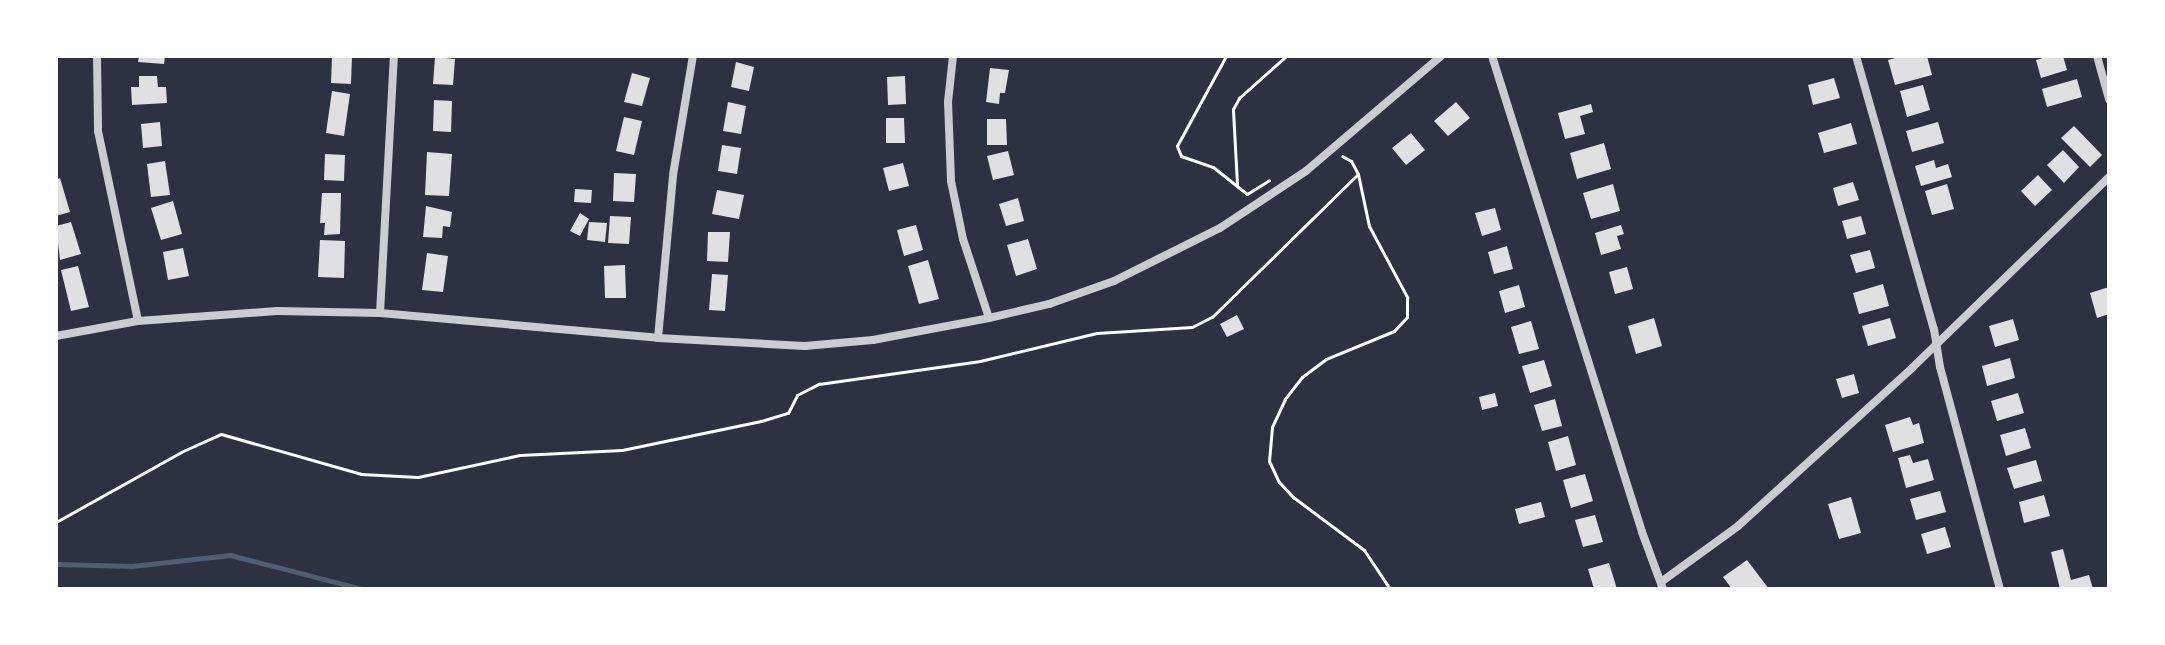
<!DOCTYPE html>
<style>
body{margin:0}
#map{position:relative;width:2165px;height:645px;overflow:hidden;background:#2d3142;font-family:"Nunito Sans",sans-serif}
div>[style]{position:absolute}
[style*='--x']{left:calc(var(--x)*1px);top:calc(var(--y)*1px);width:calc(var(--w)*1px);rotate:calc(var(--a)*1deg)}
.stream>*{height:5px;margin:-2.5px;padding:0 2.5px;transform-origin:2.5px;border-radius:2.5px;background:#4f5d75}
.building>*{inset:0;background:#e0e0e3}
.path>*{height:3px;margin:-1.5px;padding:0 1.5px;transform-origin:1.5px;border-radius:1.5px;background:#fff}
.minor>*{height:8px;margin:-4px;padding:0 4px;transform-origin:4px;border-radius:4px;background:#caccd0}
span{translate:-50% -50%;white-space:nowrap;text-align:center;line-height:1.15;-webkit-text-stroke:8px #fff;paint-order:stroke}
.frame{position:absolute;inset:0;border:58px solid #fff;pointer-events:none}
</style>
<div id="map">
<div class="stream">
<i style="--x:56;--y:564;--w:76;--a:1.5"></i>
<i style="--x:132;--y:566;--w:99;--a:-6.4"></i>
<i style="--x:230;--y:555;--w:136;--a:14.4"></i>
</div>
<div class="building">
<i style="clip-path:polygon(139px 56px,165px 56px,164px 64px,138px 62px)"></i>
<i style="clip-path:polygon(332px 56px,352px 56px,351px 84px,331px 83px)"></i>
<i style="clip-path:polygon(1903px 56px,1927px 56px,1932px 75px,1895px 85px,1888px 60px)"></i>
<i style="clip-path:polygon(2049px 56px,2063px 56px,2067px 70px,2041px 78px,2036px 60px)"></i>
<i style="clip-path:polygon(435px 57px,455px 59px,453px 85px,433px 84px)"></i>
<i style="clip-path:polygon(736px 62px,754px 67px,749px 91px,731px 87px)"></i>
<i style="clip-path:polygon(990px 68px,1009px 70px,1005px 93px,1000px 93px,999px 104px,986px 102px)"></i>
<i style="clip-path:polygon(632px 73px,650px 78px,642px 106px,624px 102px)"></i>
<i style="clip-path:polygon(139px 76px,157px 76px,158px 87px,166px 87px,167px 103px,132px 105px,131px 87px,139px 87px)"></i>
<i style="clip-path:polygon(905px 76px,906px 104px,888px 105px,887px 77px)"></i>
<i style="clip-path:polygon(1834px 78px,1840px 98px,1813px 105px,1808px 85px)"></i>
<i style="clip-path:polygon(2077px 79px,2082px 97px,2047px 107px,2042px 89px)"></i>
<i style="clip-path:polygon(1923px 85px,1930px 110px,1907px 117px,1900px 91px)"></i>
<i style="clip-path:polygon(332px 91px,350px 94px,344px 136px,326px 133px)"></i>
<i style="clip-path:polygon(434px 100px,452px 101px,451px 132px,433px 131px)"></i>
<i style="clip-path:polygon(728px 102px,746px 106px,741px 134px,723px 131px)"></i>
<i style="clip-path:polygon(1456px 102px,1470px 118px,1448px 136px,1434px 121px)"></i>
<i style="clip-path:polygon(1591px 104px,1593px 112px,1580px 116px,1585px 134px,1565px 139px,1558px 113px)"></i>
<i style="clip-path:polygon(624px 117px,642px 121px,634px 155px,616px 151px)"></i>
<i style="clip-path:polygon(886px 118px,904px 118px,905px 143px,886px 143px)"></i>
<i style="clip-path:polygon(987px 119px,1006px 119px,1007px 145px,987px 145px)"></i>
<i style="clip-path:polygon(160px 122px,162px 146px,143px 148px,141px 124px)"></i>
<i style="clip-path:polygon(1938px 122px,1944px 143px,1912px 152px,1906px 131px)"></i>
<i style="clip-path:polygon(1851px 123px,1857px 144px,1824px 153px,1818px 133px)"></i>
<i style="clip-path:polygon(2074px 126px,2102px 155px,2090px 167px,2061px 138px)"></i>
<i style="clip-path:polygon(1411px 133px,1425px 150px,1406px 165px,1392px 148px)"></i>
<i style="clip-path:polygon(1604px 143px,1611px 169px,1577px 179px,1570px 153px)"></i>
<i style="clip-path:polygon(722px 145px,741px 148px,737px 174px,718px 171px)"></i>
<i style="clip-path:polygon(2063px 150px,2079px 167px,2064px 183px,2047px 165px)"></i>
<i style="clip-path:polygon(1008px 151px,1014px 175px,993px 180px,987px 156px)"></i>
<i style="clip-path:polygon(427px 152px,452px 154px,449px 196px,425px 195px)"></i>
<i style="clip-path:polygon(325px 154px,345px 155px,344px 181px,324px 180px)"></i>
<i style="clip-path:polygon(1934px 160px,1936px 168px,1948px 164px,1952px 177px,1921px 186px,1915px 166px)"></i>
<i style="clip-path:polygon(165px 161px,170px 195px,151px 197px,147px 164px)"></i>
<i style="clip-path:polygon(903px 163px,909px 186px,889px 191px,883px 168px)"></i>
<i style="clip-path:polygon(614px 173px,636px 174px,634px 202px,613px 201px)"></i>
<i style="clip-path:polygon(2038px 175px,2052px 190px,2035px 206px,2021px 191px)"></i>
<i style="clip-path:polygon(60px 178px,70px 212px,56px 216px,56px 180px)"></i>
<i style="clip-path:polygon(1853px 182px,1859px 200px,1838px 206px,1833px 188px)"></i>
<i style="clip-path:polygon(1613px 184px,1620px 211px,1591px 219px,1583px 193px)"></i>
<i style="clip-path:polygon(1947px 184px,1954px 209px,1932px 215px,1925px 191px)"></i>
<i style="clip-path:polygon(575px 189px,592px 190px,591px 203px,574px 202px)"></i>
<i style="clip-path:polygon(717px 190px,744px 195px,739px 219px,712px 214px)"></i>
<i style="clip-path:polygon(322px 193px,341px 193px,340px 234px,324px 235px,325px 223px,320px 223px)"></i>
<i style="clip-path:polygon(1018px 198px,1024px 221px,1006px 226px,999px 204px)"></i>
<i style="clip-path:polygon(173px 201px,182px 234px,161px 240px,151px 208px)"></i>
<i style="clip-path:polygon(426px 206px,452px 212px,450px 227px,443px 226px,442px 238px,423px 237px)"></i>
<i style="clip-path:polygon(1495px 208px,1501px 230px,1482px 236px,1475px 213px)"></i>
<i style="clip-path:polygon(580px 213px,589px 219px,580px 236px,570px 231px)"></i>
<i style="clip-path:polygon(610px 216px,631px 217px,629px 244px,608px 243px)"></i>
<i style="clip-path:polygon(1861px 216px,1866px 234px,1847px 239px,1842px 221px)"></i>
<i style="clip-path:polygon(71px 222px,81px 254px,60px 260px,56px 226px)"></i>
<i style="clip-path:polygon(589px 222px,607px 223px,605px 242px,587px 240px)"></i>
<i style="clip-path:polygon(916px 225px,923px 250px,904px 256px,897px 230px)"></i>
<i style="clip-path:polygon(1621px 225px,1624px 234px,1617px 236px,1621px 249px,1601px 255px,1595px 233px)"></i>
<i style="clip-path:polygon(708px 232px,730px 232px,728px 262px,707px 261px)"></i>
<i style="clip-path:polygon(1028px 239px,1037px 269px,1016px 276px,1007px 245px)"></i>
<i style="clip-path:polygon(320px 240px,345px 241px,344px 278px,318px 277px)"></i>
<i style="clip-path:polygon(1507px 246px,1513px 269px,1494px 274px,1488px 252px)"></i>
<i style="clip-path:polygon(183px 248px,189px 276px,168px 280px,163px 252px)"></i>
<i style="clip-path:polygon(1870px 250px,1875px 268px,1856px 273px,1850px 255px)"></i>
<i style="clip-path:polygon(427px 253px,448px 256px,443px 292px,422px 290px)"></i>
<i style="clip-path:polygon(928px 260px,939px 299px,919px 304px,908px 266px)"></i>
<i style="clip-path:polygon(625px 265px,626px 298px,605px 298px,604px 266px)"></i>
<i style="clip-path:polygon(78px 266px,89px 307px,71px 311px,61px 270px)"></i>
<i style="clip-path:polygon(1627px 267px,1633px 289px,1615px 294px,1609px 272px)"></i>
<i style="clip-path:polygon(712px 274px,728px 275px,725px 311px,709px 310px)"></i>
<i style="clip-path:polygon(1883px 284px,1889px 306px,1859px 314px,1853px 293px)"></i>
<i style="clip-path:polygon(1519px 285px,1525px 307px,1505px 313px,1499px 291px)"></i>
<i style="clip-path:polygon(2109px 287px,2109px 314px,2097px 318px,2090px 293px)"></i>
<i style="clip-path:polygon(1237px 315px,1244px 329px,1227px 337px,1220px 324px)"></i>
<i style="clip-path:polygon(1654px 318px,1662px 346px,1636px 354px,1628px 326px)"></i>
<i style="clip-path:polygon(1890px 318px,1896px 338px,1868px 346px,1862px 326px)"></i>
<i style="clip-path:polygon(2013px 319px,2019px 340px,1995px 347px,1989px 326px)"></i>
<i style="clip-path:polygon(1531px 321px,1539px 349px,1519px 354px,1511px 327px)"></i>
<i style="clip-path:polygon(2010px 358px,2015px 378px,1987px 386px,1982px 366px)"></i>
<i style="clip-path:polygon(1544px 360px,1552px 386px,1530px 393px,1522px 366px)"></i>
<i style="clip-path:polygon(1854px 374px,1859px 393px,1842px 398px,1836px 379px)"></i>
<i style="clip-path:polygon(1495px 393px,1498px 406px,1482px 410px,1479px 397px)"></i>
<i style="clip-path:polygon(2018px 393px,2024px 413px,1997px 421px,1991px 401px)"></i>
<i style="clip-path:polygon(1555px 399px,1562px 426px,1542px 431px,1534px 405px)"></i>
<i style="clip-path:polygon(1910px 417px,1913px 425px,1919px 423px,1924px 443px,1893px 452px,1885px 425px)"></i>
<i style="clip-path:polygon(2025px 428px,2031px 448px,2006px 456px,2000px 435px)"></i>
<i style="clip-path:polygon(1568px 436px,1576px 465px,1556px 471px,1548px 442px)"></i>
<i style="clip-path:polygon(1910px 455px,1913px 463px,1928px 459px,1934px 480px,1906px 488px,1898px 458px)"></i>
<i style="clip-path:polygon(2036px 460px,2042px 481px,2014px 489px,2007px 468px)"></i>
<i style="clip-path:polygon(1585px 474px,1593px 501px,1571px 508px,1563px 480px)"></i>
<i style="clip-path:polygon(1940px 491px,1946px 512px,1916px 520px,1910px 499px)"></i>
<i style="clip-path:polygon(2044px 495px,2050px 516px,2024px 523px,2019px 502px)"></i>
<i style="clip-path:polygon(1851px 497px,1861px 533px,1839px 539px,1828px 504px)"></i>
<i style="clip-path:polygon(1541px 502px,1545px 517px,1519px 524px,1515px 509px)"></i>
<i style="clip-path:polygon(1595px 515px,1603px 542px,1583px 547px,1575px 520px)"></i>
<i style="clip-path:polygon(1945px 527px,1951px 547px,1927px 554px,1921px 534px)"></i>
<i style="clip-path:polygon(2063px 549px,2071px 580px,2089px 575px,2093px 589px,2060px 589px,2051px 552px)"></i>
<i style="clip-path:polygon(1747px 560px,1769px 589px,1732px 589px,1723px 577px)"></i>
<i style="clip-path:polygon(1609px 563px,1617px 589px,1594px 589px,1588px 569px)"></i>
</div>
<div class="path">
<i style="--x:1226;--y:56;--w:102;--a:118.6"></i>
<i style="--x:1177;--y:146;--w:11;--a:68"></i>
<i style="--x:1181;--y:156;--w:34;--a:19"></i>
<i style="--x:1213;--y:167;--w:43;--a:38.5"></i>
<i style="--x:1247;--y:194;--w:26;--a:-32"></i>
<i style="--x:1358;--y:174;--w:53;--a:78.1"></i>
<i style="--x:1369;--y:226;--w:81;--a:61.8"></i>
<i style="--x:1407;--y:297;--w:20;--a:90"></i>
<i style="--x:1407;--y:317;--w:19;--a:133"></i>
<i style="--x:1394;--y:331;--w:74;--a:157.6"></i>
<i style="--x:1326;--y:359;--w:30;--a:143"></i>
<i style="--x:1302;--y:377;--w:28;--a:128"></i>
<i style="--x:1285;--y:399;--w:31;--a:115"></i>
<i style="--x:1272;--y:427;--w:34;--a:95"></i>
<i style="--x:1269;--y:461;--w:23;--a:65"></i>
<i style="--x:1279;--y:482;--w:21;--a:47"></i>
<i style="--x:1293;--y:497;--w:89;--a:36.7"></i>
<i style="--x:1364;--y:550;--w:47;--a:56.3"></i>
<i style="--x:1237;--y:184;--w:75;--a:-93.1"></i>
<i style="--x:1233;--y:109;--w:13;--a:-61"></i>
<i style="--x:1239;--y:98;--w:63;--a:-41.8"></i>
<i style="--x:56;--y:522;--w:143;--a:-29.2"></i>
<i style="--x:181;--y:452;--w:44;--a:-24.2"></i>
<i style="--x:221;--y:434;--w:146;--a:15.9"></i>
<i style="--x:361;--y:474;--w:57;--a:3"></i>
<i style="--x:418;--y:477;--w:104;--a:-12.2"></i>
<i style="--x:520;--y:455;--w:102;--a:-2.8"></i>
<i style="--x:622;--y:450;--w:142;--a:-11.8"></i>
<i style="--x:761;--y:421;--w:28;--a:-17"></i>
<i style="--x:788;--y:413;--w:20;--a:-63"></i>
<i style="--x:797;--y:395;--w:25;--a:-27"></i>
<i style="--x:819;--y:384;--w:163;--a:-8.1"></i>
<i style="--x:980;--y:361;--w:120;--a:-13.5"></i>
<i style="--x:1097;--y:333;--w:95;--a:-3.6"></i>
<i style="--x:1192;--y:327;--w:22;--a:-27"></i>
<i style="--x:1212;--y:317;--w:204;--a:-44.4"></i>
<i style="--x:1358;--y:174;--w:15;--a:-118"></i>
<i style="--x:1351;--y:161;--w:10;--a:-151"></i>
</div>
<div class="minor">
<i style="--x:97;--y:56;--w:75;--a:89.2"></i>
<i style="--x:98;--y:131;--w:194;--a:78.1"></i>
<i style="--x:953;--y:56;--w:46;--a:96.2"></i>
<i style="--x:948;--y:102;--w:79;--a:87.8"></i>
<i style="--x:951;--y:181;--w:59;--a:78.3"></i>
<i style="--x:963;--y:239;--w:83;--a:71.8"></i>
<i style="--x:1492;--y:56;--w:499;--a:72.5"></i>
<i style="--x:1642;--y:532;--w:61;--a:69.8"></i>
<i style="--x:1856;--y:56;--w:284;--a:74.1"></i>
<i style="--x:1934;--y:329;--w:38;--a:81"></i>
<i style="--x:1940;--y:367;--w:230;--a:74.9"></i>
<i style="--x:2097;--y:56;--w:45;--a:74.4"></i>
<i style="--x:380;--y:313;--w:257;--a:-86.9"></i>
<i style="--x:56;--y:336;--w:83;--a:-10.4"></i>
<i style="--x:138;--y:321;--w:139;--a:-4.1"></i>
<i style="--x:277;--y:311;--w:103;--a:1.1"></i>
<i style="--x:380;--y:313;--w:279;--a:5.1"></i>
<i style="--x:658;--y:338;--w:147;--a:3.1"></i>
<i style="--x:805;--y:346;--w:68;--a:-5"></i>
<i style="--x:873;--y:340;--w:118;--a:-10.7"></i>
<i style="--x:989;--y:318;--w:62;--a:-13.1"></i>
<i style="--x:1049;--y:304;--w:69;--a:-19.5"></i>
<i style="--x:1114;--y:281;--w:119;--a:-26.6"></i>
<i style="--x:1220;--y:228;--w:103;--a:-33.5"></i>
<i style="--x:1306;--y:171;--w:177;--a:-40.4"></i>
<i style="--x:658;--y:338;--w:164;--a:-84.7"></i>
<i style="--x:673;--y:175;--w:121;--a:-80.5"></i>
<i style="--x:1661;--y:582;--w:95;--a:-36"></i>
<i style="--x:1738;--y:526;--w:235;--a:-42.2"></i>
<i style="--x:1912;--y:368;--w:274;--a:-44.1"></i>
</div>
<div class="frame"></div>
</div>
